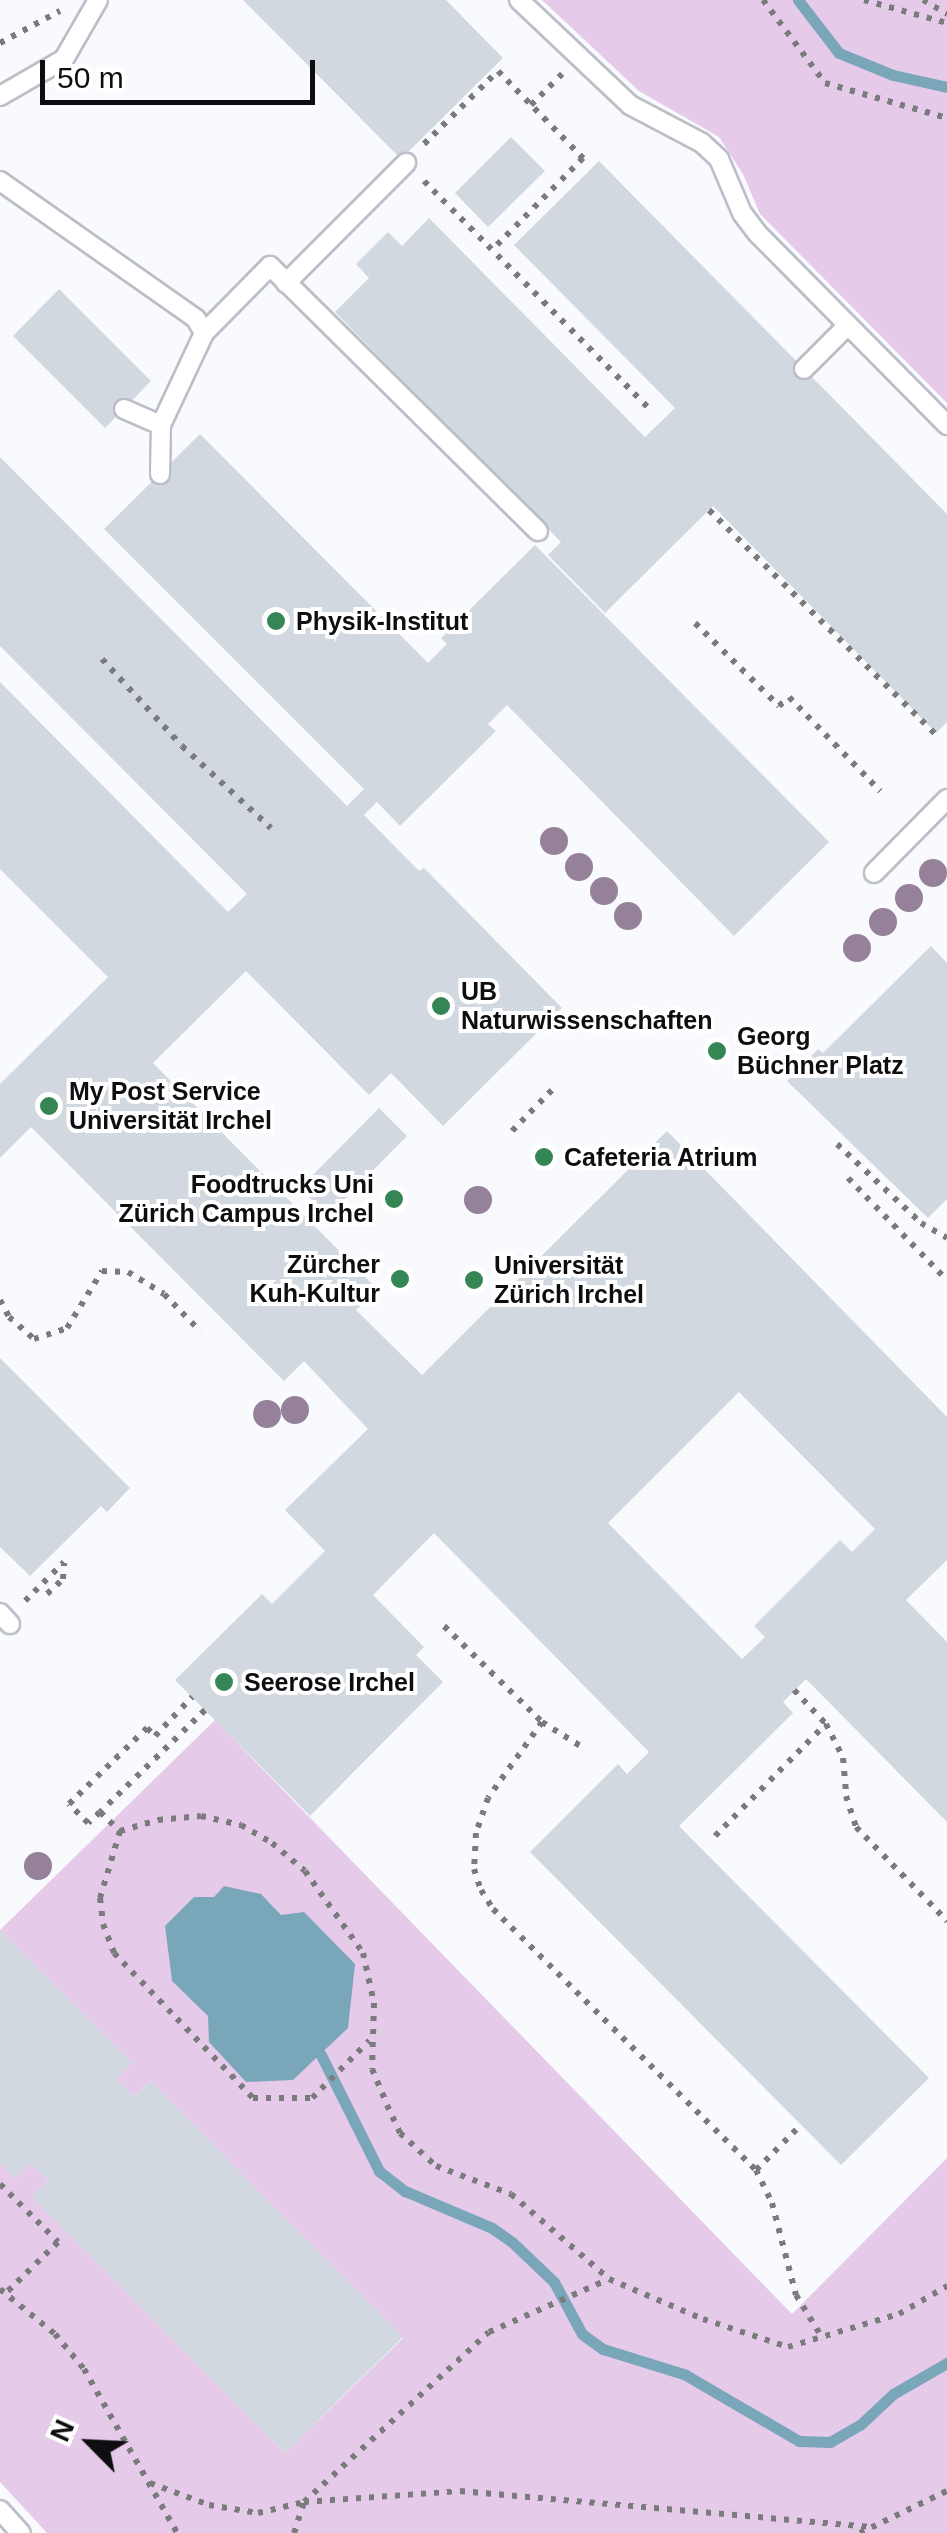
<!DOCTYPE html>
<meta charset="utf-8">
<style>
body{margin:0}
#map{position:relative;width:947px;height:2533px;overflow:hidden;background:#f9fafd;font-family:Arial,sans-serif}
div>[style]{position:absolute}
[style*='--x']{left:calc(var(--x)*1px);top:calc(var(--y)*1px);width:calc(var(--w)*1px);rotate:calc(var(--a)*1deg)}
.green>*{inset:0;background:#e6caea}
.water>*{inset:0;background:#79a6b9}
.stream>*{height:11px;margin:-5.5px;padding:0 5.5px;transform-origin:5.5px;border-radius:5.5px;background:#79a6b9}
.building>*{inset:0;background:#d1d8e0}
.path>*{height:6px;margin-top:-3px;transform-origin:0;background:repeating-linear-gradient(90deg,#7b7b7e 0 5px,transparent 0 13px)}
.roads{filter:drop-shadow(2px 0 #bcbec7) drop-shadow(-2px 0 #bcbec7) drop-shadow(0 2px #bcbec7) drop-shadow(0 -2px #bcbec7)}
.service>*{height:18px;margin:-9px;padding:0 9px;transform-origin:9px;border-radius:9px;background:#fff}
.trees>*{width:28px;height:28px;margin:-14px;border-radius:50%;background:#958199}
.dots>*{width:28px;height:28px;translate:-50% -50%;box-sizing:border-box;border:5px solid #fff;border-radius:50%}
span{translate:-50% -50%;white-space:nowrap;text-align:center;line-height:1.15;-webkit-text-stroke:8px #fff;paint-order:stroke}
.poi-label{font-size:25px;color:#0e0e11;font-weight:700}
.left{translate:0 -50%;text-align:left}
.right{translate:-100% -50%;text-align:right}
.north{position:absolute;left:40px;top:2393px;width:100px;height:100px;-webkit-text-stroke:8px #fff;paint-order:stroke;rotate:294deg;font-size:28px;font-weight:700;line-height:40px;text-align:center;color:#0e0e11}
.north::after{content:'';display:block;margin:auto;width:35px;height:45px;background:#0e0e11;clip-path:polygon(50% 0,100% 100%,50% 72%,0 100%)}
.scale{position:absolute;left:40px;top:60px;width:275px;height:45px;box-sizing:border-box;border:5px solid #0e0e11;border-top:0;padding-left:12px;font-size:30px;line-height:35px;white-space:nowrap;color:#0e0e11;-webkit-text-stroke:8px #fff;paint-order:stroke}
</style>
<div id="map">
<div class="green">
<i style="clip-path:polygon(542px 0,947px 0,947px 403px,760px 214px,743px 174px,719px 137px,639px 91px)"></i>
<i style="clip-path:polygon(215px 1720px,792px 2314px,947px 2158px,947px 2533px,47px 2533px,0 2482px,0 2163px,15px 2178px,31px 2163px,49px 2181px,33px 2197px,285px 2453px,403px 2338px,150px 2081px,134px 2097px,116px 2079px,131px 2063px,0 1930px)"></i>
</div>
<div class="water">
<i style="clip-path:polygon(224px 1886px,261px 1894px,281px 1915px,304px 1912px,355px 1964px,348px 2028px,293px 2080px,246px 2082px,209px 2042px,208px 2016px,172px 1981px,165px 1926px,194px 1897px,214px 1897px)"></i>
</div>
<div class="stream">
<i style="--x:798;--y:0;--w:67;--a:52.3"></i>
<i style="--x:839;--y:53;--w:58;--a:22.2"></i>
<i style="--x:893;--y:75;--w:55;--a:12.5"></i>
<i style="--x:321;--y:2055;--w:130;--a:63.4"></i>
<i style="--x:379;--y:2171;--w:33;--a:38"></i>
<i style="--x:405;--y:2191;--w:95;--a:23"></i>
<i style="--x:492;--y:2228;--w:24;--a:35"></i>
<i style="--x:512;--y:2242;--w:58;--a:43.6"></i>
<i style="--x:554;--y:2282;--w:59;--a:61.7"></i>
<i style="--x:582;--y:2334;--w:26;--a:36"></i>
<i style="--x:603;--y:2349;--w:85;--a:17.2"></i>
<i style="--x:684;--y:2374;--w:133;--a:30.2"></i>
<i style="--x:799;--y:2441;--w:31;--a:2"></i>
<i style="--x:830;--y:2442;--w:34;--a:-30"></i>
<i style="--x:860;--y:2425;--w:45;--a:-43.2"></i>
<i style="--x:893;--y:2394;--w:62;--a:-29.9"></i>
</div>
<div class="building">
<i style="clip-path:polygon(243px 0,446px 0,503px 58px,401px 159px)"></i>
<i style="clip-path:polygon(511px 137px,545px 171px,488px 227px,455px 193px)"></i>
<i style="clip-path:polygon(599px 161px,947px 514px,947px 722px,936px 733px,713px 506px,605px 613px,548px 555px,561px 542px,335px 312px,369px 278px,356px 264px,388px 232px,402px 246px,429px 218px,645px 437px,675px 408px,514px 245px)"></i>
<i style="clip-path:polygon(59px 289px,151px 381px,105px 428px,13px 336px)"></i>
<i style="clip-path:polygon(evenodd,200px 434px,428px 663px,447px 644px,441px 638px,535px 545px,829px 842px,734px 936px,507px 705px,488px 724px,496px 731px,400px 826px,377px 802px,364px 815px,419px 871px,424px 868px,562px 1008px,443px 1126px,391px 1073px,369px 1095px,246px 971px,153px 1063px,377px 1289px,356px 1310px,422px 1375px,667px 1131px,947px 1417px,947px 1560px,906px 1600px,947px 1642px,947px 1822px,806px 1679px,783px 1702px,793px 1713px,679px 1826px,929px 2078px,841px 2165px,530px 1852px,618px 1764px,627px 1774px,649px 1752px,434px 1533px,373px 1595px,424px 1647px,416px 1655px,443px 1682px,310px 1816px,175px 1680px,262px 1594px,272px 1604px,325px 1551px,285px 1510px,368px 1429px,304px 1361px,284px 1381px,31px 1127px,0 1158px,0 1084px,108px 977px,0 869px,0 682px,228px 912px,247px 894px,0 646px,0 457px,347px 806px,364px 789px,104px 529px,200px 434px,739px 1392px,875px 1529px,852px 1552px,840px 1540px,754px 1626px,765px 1637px,742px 1659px,608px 1523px,739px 1392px)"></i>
<i style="clip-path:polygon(931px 946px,947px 963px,947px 1199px,928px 1218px,787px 1081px,818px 1049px,823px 1053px)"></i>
<i style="clip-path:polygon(379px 1108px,407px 1136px,328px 1216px,300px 1188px)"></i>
<i style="clip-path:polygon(0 1358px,130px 1488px,107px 1512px,101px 1506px,30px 1576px,0 1547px)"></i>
<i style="clip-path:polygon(0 1930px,132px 2063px,116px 2079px,134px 2097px,150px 2081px,403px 2337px,285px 2453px,32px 2197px,49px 2181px,31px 2163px,15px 2178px,0 2163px)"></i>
</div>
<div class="path">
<i style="--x:763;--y:0;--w:104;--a:53.2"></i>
<i style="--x:825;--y:83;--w:127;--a:16"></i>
<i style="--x:864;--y:0;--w:86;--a:15.5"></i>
<i style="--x:923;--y:0;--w:28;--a:30"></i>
<i style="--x:0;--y:43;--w:68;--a:-28.1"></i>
<i style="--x:531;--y:105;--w:44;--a:-45"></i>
<i style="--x:424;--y:144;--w:104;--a:-44.6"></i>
<i style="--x:498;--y:71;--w:122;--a:45.7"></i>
<i style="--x:583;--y:158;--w:129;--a:134.7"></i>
<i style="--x:424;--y:181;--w:324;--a:45.3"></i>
<i style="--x:709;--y:510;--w:320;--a:44.7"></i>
<i style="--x:695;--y:623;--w:118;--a:44.7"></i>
<i style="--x:779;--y:706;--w:13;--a:-42"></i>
<i style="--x:789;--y:697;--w:131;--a:45.9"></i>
<i style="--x:102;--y:659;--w:118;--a:47.4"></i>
<i style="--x:182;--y:746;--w:121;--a:42.7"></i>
<i style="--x:512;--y:1131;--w:57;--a:-45.7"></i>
<i style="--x:837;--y:1144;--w:115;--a:43.2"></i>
<i style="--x:921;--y:1223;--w:30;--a:30"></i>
<i style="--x:848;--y:1178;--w:142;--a:45.9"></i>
<i style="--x:0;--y:1300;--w:19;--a:62"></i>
<i style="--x:9;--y:1317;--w:33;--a:41"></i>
<i style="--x:34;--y:1339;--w:35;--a:-18"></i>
<i style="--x:67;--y:1328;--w:67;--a:-58.4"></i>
<i style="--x:102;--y:1271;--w:26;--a:2"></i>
<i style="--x:128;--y:1272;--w:42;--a:31.4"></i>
<i style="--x:164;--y:1294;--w:52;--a:45.8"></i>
<i style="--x:47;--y:1594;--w:22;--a:-43"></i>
<i style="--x:63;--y:1579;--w:16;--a:-86"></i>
<i style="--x:25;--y:1601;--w:55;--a:-45"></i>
<i style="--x:444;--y:1626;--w:137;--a:44.4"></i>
<i style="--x:542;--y:1722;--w:93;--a:125.4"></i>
<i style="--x:488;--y:1798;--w:37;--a:109"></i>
<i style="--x:476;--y:1833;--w:36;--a:93"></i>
<i style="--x:474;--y:1869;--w:22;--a:72"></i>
<i style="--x:481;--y:1890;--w:22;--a:58"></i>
<i style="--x:493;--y:1909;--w:371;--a:44.8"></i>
<i style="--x:756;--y:2170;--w:37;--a:64"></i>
<i style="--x:772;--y:2203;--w:95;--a:75.4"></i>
<i style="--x:796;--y:2295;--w:52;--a:58.5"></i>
<i style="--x:794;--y:1690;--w:47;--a:46.7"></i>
<i style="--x:826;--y:1724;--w:38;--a:63"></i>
<i style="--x:843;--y:1758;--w:38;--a:85"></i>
<i style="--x:846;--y:1796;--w:33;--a:72"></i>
<i style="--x:856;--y:1827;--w:131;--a:45.9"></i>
<i style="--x:205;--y:1710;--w:146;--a:135.8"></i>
<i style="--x:100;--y:1812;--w:28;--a:44"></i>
<i style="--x:120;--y:1831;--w:40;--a:-16"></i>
<i style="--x:158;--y:1820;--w:43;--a:-5.3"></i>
<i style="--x:201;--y:1816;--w:41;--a:12.7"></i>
<i style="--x:241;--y:1825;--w:36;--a:30"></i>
<i style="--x:272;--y:1843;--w:43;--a:40.3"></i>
<i style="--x:305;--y:1871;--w:100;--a:54.7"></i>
<i style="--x:363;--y:1953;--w:51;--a:77.6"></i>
<i style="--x:374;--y:2003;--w:66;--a:91.7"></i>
<i style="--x:372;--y:2069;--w:39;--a:67"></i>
<i style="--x:387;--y:2105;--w:31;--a:65"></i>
<i style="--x:400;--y:2133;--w:49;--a:42.5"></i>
<i style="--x:436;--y:2166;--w:80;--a:20.5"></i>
<i style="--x:511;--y:2194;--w:130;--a:40.9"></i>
<i style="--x:609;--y:2279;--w:102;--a:23.1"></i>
<i style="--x:703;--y:2319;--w:89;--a:18.2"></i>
<i style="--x:788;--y:2347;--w:116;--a:-16.6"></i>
<i style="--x:899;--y:2314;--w:56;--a:-30.3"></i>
<i style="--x:542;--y:1722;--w:47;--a:32"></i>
<i style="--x:100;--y:1812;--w:16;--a:137"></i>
<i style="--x:88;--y:1823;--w:27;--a:-135"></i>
<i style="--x:69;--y:1804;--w:109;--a:-44.3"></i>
<i style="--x:147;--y:1728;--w:11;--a:45"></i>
<i style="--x:155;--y:1736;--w:54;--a:-46.5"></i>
<i style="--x:120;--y:1831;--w:70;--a:106.6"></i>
<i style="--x:100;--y:1898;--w:26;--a:83"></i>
<i style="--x:103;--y:1924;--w:31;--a:69"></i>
<i style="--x:114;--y:1953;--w:201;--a:46.2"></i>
<i style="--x:253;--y:2098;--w:59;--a:0"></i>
<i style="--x:312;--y:2098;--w:81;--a:-45"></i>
<i style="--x:715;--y:1836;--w:158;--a:-45.3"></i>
<i style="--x:756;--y:2170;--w:64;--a:-45"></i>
<i style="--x:0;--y:2184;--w:82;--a:45"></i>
<i style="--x:58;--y:2242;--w:71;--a:135.6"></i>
<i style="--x:0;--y:2289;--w:71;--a:39.3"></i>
<i style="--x:55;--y:2334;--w:45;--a:50.4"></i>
<i style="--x:84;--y:2369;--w:189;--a:60.4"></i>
<i style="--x:150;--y:2483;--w:63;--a:20.4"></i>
<i style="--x:209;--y:2505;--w:50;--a:9.3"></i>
<i style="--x:258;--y:2513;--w:47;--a:-13.4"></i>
<i style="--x:304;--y:2502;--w:251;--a:-42.6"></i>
<i style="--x:489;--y:2332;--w:129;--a:-23.8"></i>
<i style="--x:294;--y:2533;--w:33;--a:-72"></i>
<i style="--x:304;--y:2502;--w:156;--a:-4"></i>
<i style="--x:460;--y:2491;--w:413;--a:5"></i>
<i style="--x:860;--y:2533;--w:97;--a:-25.8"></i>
</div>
<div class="roads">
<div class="service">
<i style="--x:519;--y:0;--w:153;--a:43.4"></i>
<i style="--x:630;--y:105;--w:81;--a:27.8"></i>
<i style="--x:702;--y:143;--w:23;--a:43"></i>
<i style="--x:719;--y:159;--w:59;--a:66.9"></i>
<i style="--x:742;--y:213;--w:26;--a:53"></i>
<i style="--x:758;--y:234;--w:269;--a:45.3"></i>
<i style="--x:0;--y:96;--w:74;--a:-30"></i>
<i style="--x:64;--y:59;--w:68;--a:-60"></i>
<i style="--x:0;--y:181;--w:240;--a:35.1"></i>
<i style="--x:196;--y:319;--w:16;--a:60"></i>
<i style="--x:286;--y:283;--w:170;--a:-45"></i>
<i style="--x:804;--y:369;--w:62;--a:-45"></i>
<i style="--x:124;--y:409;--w:40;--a:23.4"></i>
<i style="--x:160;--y:474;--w:49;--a:-88.8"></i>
<i style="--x:161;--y:425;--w:102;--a:-64.9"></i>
<i style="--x:204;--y:333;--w:94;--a:-45.4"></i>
<i style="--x:270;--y:266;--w:377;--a:44.7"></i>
<i style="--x:874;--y:873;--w:104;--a:-45.4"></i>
<i style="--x:0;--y:1613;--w:15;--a:48"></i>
<i style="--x:0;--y:2510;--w:31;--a:48"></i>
</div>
</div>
<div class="trees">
<i style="left:554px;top:841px"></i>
<i style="left:579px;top:867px"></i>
<i style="left:933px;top:873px"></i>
<i style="left:604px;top:891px"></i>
<i style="left:909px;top:898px"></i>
<i style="left:628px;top:916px"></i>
<i style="left:883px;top:922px"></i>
<i style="left:857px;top:948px"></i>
<i style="left:478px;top:1200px"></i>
<i style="left:295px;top:1410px"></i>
<i style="left:267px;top:1414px"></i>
<i style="left:38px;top:1866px"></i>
</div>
<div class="dots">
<i style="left:276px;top:621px;background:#368555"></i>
<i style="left:441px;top:1006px;background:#368555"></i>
<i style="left:717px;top:1051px;background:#368555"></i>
<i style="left:49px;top:1106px;background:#368555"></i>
<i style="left:544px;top:1157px;background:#368555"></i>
<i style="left:394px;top:1199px;background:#368555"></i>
<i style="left:400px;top:1279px;background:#368555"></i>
<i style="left:474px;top:1280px;background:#368555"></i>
<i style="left:224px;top:1682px;background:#368555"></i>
</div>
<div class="poi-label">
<span class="left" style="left:296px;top:621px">Physik-Institut</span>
<span class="left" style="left:461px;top:1006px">UB<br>Naturwissenschaften</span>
<span class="left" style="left:737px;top:1051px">Georg<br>Büchner Platz</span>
<span class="left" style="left:69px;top:1106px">My Post Service<br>Universität Irchel</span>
<span class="left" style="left:564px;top:1157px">Cafeteria Atrium</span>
<span class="right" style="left:374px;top:1199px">Foodtrucks Uni<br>Zürich Campus Irchel</span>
<span class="right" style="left:380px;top:1279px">Zürcher<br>Kuh-Kultur</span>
<span class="left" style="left:494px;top:1280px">Universität<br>Zürich Irchel</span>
<span class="left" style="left:244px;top:1682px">Seerose Irchel</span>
</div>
<div class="north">N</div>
<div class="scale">50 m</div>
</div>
